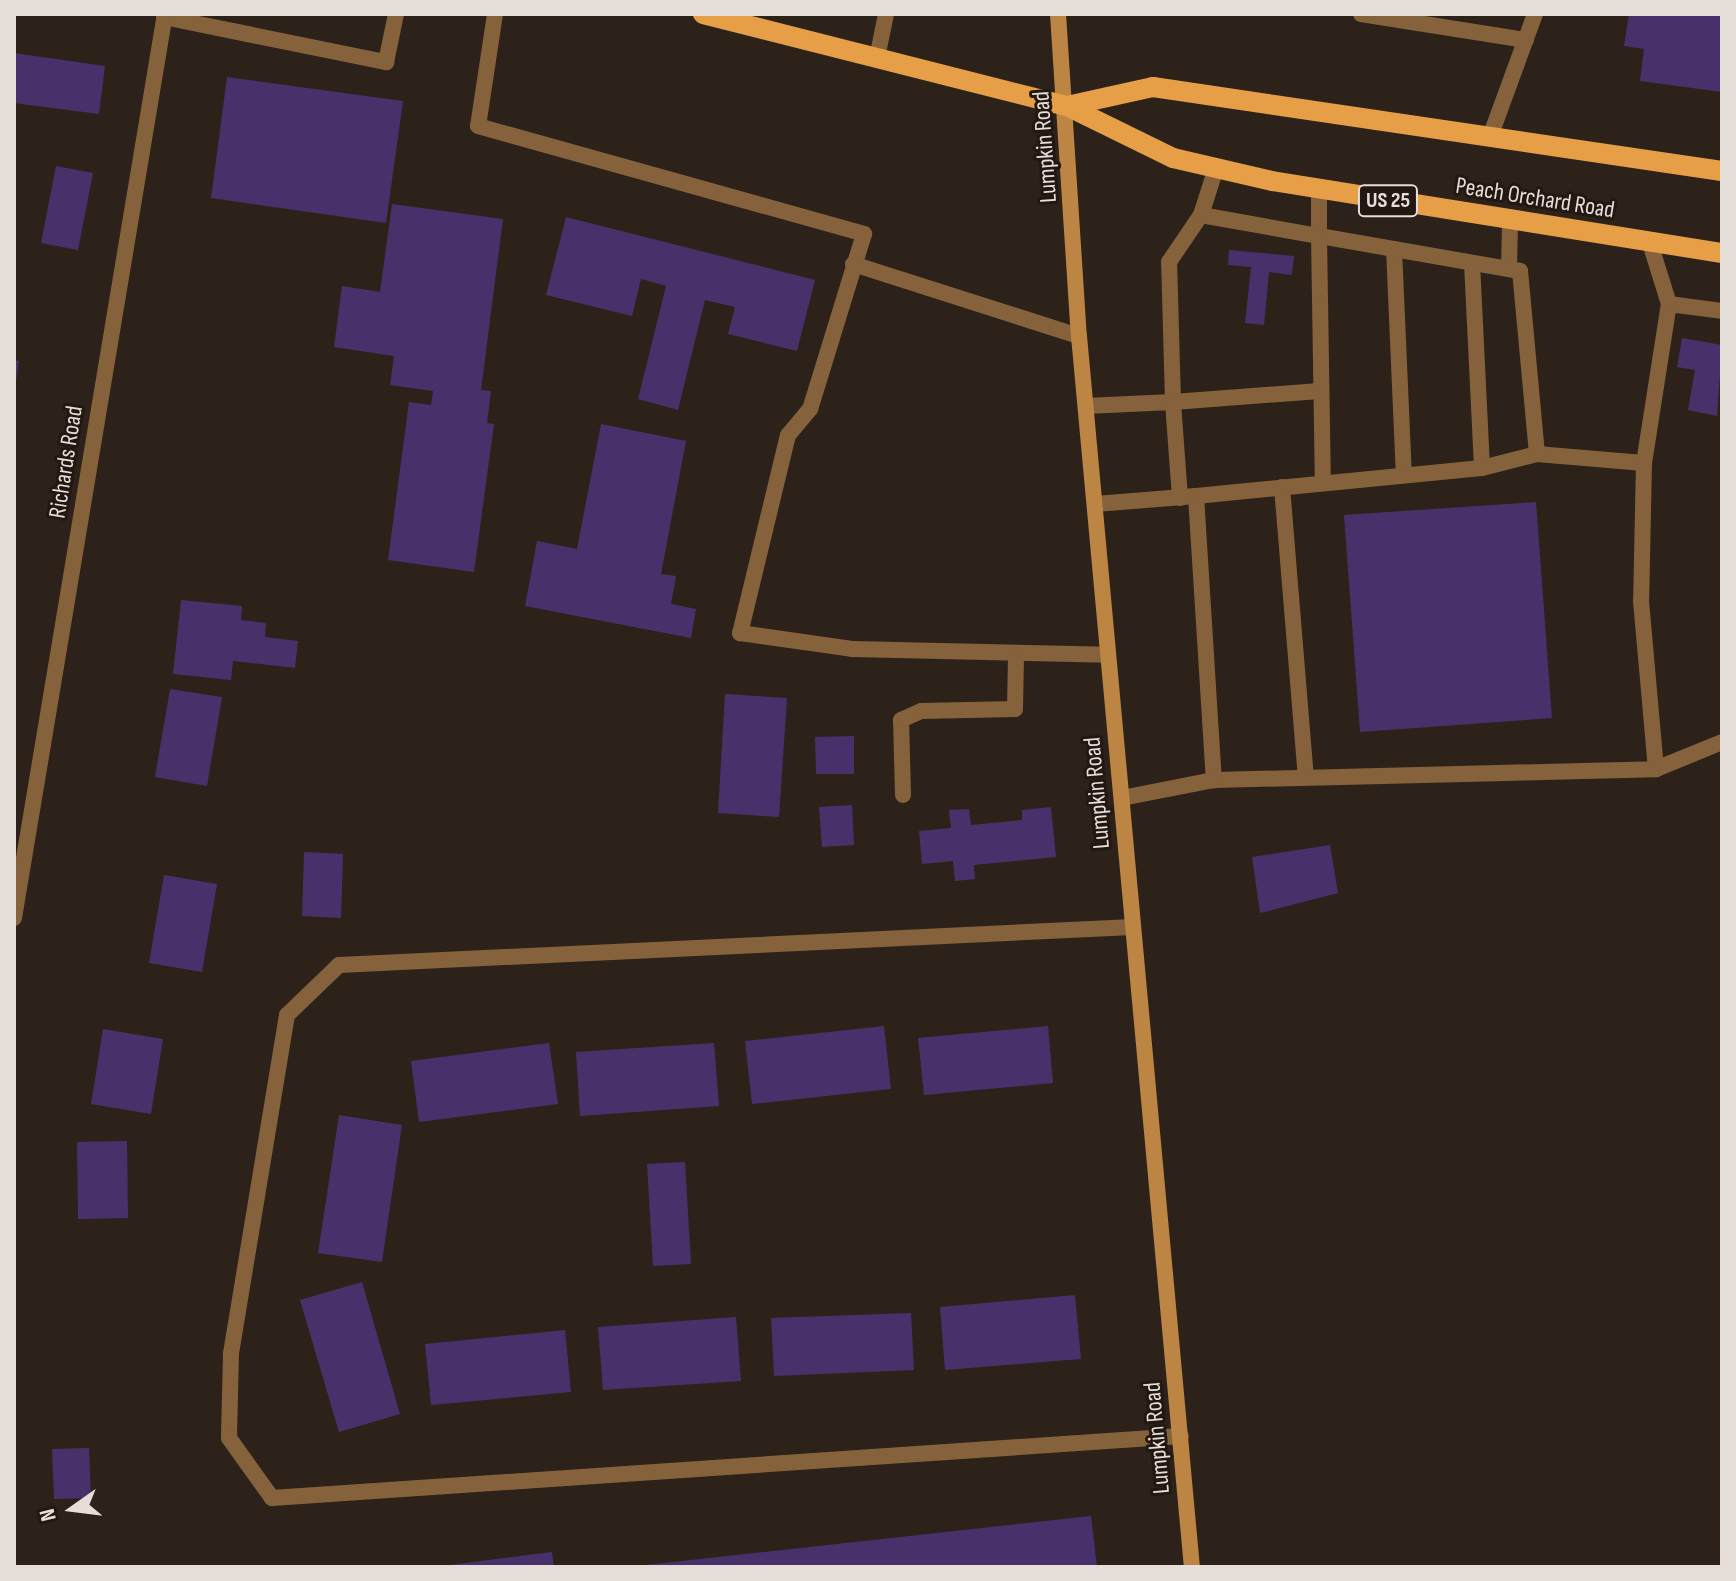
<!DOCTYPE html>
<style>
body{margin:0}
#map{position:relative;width:1736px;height:1581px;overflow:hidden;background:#2c221a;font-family:"Sofia Sans Condensed",sans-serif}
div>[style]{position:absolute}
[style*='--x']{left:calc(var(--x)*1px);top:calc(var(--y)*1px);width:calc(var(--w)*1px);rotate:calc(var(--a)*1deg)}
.building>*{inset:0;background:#48316a}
.lane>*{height:16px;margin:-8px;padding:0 8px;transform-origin:8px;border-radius:8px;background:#85623b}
.street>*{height:16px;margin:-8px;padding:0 8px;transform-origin:8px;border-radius:8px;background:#85623b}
.secondary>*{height:16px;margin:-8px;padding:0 8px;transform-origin:8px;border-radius:8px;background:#bc8543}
.primary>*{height:20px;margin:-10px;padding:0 10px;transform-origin:10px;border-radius:10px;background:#e79f47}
span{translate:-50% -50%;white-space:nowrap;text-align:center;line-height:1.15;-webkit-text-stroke:6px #221811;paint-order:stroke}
.shield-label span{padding:2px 6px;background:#221811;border:2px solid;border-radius:6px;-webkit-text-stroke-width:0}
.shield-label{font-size:22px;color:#e5ded9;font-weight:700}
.street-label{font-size:24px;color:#e5ded9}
.frame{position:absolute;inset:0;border:16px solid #e5ded9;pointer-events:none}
.north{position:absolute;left:32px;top:1469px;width:80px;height:80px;-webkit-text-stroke:6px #221811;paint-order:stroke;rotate:256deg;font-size:22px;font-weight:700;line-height:32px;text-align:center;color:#e5ded9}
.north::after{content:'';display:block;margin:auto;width:28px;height:36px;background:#e5ded9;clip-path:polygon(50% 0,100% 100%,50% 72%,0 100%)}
</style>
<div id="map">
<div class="building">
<i style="clip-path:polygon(1629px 14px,1722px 14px,1722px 92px,1640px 81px,1644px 49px,1624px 46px)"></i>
<i style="clip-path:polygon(14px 53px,105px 66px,99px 114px,14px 103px)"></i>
<i style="clip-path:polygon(227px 77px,403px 101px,386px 223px,211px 198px)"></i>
<i style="clip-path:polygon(56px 166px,93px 173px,78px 250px,41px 243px)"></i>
<i style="clip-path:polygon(392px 204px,503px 219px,481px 390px,491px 391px,487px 423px,494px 424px,474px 572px,388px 560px,409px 402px,431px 405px,433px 391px,390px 385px,394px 356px,334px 347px,342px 286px,380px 292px)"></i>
<i style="clip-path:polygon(566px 217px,815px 280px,797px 351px,728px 334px,735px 307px,705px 300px,678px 410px,638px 399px,666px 286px,641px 279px,632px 316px,546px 295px)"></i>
<i style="clip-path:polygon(1229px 250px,1294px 256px,1292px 275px,1269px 272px,1264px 325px,1245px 323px,1251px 267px,1228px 265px)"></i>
<i style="clip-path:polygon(1682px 338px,1722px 345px,1717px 416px,1688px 410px,1695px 370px,1677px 367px)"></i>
<i style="clip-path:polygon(14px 360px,19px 361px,16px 381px,14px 381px)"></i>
<i style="clip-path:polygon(601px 424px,686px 441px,661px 574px,676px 576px,671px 604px,696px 609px,691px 638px,525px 606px,537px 541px,577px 549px)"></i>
<i style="clip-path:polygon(1536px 502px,1552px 718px,1360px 732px,1344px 515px)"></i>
<i style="clip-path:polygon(181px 600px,242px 606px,241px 620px,266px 623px,265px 637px,298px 641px,295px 668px,233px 661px,231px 680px,173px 674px)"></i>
<i style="clip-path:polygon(170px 689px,222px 697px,207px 786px,155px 777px)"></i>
<i style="clip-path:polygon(725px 694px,787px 698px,779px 817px,718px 813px)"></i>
<i style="clip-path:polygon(854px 736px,854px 774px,816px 774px,815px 737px)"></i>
<i style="clip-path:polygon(852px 805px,854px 845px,822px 847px,819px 807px)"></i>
<i style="clip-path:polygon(1051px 807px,1056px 857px,974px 865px,975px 879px,955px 881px,953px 861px,922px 864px,919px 831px,951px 828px,949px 810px,969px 809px,971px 825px,1022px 820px,1022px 810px)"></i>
<i style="clip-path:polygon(1330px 845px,1338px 893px,1260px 913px,1252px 857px)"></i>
<i style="clip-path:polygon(304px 852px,343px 854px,341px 918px,302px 916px)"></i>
<i style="clip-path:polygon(164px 875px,217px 884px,202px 972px,149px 963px)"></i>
<i style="clip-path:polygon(884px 1026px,891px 1089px,752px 1104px,745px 1041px)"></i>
<i style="clip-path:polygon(1048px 1026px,1053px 1083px,924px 1095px,918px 1038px)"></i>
<i style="clip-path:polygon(103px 1029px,163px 1039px,151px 1114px,91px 1104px)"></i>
<i style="clip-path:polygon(549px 1043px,558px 1104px,419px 1122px,411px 1061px)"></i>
<i style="clip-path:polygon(714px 1043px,719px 1106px,580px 1116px,576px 1052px)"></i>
<i style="clip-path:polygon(339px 1115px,402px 1125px,382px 1262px,318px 1253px)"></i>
<i style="clip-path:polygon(127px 1141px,128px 1218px,78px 1219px,77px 1142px)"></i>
<i style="clip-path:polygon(685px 1162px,691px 1264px,653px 1266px,647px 1164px)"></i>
<i style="clip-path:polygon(362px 1282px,400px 1414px,339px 1432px,300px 1300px)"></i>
<i style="clip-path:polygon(1075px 1295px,1081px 1359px,945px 1370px,940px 1307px)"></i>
<i style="clip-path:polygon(911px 1313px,914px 1370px,774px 1376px,771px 1318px)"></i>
<i style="clip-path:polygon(736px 1317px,741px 1381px,603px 1390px,598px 1327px)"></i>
<i style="clip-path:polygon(565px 1330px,571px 1392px,431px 1405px,425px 1344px)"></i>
<i style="clip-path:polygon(89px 1448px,91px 1498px,54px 1499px,52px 1449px)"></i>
<i style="clip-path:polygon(1091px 1516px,1097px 1567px,646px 1567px,645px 1565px)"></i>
<i style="clip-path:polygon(552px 1552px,554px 1567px,449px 1567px,449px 1565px)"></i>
</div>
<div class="lane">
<i style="--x:495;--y:14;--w:113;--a:98.6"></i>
<i style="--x:478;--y:126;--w:401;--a:15.6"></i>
<i style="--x:864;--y:234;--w:183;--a:107.1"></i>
<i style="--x:810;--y:409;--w:34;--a:130"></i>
<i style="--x:788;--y:435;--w:204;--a:103.6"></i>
<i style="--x:740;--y:633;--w:113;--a:8.1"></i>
<i style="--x:852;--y:649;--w:256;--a:1.3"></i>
<i style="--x:1361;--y:14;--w:167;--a:9"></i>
<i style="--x:164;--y:17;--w:227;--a:11.5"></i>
<i style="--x:386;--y:62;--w:49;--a:-78.2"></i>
<i style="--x:877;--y:58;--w:45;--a:-78.4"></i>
<i style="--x:1490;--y:137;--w:131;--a:-69.9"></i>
<i style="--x:1201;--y:215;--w:49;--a:-72.3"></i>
<i style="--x:1394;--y:249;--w:226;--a:87.5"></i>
<i style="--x:1472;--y:263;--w:205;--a:87.2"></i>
<i style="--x:853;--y:264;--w:237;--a:17.7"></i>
<i style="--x:1509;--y:269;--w:48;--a:-88.8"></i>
<i style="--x:1669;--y:304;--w:53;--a:7.5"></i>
<i style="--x:1086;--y:406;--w:87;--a:-2.6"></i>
<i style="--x:1173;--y:402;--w:140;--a:-91.6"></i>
<i style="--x:1169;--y:262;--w:57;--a:-55.8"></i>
<i style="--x:1201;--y:215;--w:120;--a:10.1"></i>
<i style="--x:1319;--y:236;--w:47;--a:-90"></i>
<i style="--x:1537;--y:454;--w:107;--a:4.8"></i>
<i style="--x:1644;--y:463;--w:138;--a:91.2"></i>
<i style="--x:1641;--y:601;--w:169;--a:84.9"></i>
<i style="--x:1644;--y:463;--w:161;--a:-81.1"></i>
<i style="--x:1669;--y:304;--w:64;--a:-107.3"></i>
<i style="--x:1282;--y:487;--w:290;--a:85.3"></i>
<i style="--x:1196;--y:496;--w:285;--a:86.4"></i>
<i style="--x:1214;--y:780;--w:442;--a:-1.4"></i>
<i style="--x:1656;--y:769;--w:71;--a:-22.2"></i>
<i style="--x:1180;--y:498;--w:96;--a:-94.2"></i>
<i style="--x:1173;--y:402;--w:147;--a:-4.3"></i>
<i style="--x:1095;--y:504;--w:101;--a:-4.5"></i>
<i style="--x:1196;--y:496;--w:287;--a:-5.6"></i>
<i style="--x:1482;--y:468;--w:57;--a:-14.3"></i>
<i style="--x:1537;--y:454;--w:184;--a:-95.3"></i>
<i style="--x:1520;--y:271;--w:204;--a:-170.1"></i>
<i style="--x:1319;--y:236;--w:247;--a:89.1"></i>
<i style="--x:903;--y:795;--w:75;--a:-91.5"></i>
<i style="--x:901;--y:720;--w:22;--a:-24"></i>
<i style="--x:921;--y:711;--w:94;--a:-1.2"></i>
<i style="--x:1015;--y:709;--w:54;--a:-88.9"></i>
<i style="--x:1122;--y:798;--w:94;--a:-11.1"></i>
</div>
<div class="street">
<i style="--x:14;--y:918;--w:917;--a:-80.52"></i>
<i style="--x:1133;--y:927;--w:795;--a:177.26"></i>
<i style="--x:339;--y:965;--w:72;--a:136.1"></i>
<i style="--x:287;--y:1015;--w:344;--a:99.4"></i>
<i style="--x:231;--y:1354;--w:84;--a:91.4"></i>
<i style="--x:229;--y:1438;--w:74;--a:54.4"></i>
<i style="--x:272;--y:1498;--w:911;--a:-3.9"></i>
</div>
<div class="secondary">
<i style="--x:1058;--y:14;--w:323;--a:86.3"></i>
<i style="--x:1079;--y:336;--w:1236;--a:84.76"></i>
</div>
<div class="primary">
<i style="--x:703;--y:14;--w:375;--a:14.2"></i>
<i style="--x:1067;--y:106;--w:118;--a:26.1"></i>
<i style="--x:1173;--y:158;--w:102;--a:13.1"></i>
<i style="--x:1272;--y:181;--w:456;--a:9.1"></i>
<i style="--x:1067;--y:106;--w:88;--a:-12.5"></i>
<i style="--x:1153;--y:87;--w:575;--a:8.4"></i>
</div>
<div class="shield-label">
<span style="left:1388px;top:201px">US 25</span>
</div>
<div class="street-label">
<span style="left:1045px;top:147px;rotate:-94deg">Lumpkin Road</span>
<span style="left:1535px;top:198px;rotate:9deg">Peach Orchard Road</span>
<span style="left:66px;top:462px;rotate:-81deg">Richards Road</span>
<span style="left:1097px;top:793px;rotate:-95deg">Lumpkin Road</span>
<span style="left:1157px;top:1438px;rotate:-95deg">Lumpkin Road</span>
</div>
<div class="frame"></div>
<div class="north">N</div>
</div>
